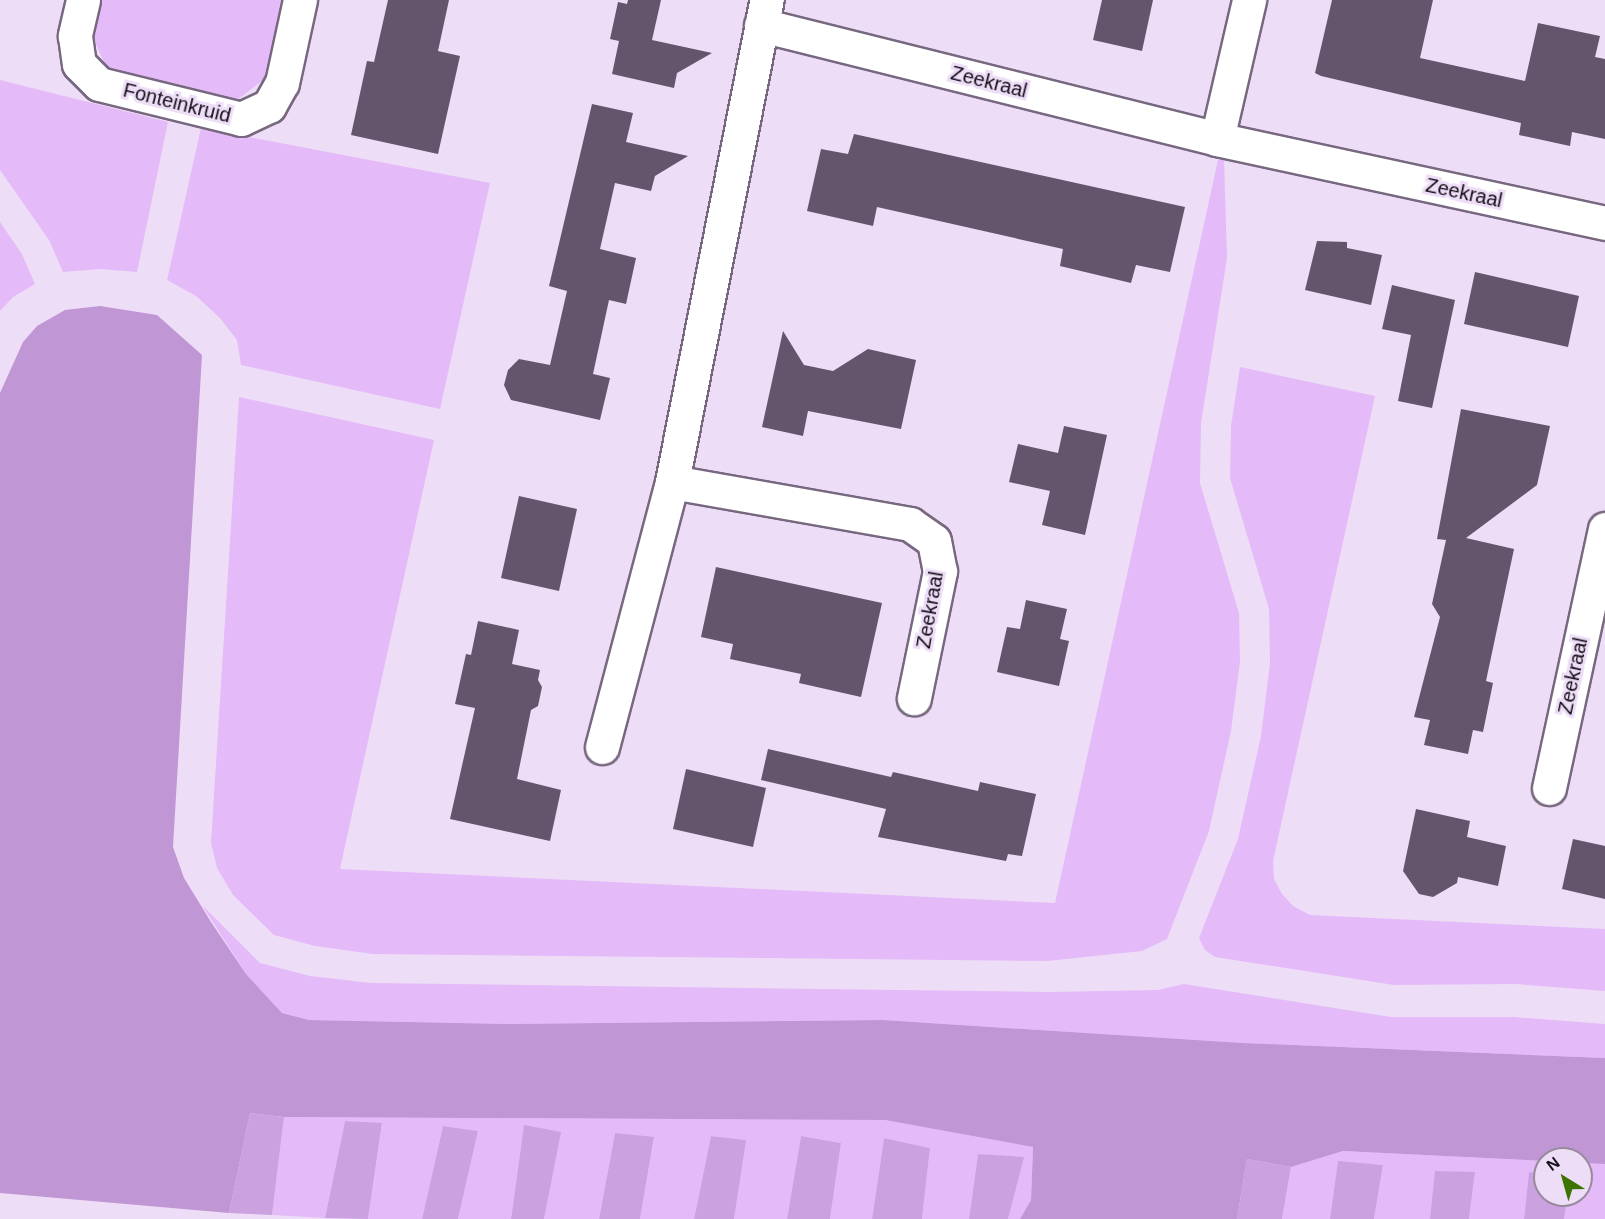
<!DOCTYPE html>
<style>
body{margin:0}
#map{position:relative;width:1605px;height:1219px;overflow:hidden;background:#eeddf7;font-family:Helvetica,sans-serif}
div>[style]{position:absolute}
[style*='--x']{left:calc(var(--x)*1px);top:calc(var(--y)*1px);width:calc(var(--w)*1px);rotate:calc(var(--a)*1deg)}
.green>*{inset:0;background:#e4bbf8}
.forest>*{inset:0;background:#cba1e0}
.water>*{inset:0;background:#c096d4}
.building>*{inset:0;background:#64556c}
.roads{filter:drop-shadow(2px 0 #77687f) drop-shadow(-2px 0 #77687f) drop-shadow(0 2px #77687f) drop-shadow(0 -2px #77687f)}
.minor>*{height:33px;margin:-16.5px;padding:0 16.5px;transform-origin:16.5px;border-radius:16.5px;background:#fff}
span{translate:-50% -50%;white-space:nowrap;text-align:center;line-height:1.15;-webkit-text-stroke:6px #eeddf7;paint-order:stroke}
.street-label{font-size:20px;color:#140e17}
.north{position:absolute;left:1533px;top:1147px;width:60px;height:60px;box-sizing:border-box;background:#eeddf7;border:2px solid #978a9d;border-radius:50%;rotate:323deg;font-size:16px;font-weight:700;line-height:24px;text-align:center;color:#140e17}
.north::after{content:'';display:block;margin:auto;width:21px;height:27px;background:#3d7401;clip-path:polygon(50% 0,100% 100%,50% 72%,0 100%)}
</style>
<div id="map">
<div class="green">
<i style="clip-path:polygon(98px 0,284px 0,267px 77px,237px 100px,107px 69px,91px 33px)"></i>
<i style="clip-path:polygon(0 80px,168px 122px,137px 272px,100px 269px,63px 272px,49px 240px,0 170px)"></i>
<i style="clip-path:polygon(201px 128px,490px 183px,440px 409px,241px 365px,237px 340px,220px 318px,196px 296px,167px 280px)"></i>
<i style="clip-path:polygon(1218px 160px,1224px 160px,1227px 258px,1201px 423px,1200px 483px,1239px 613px,1240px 662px,1231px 731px,1209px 831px,1167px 939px,1142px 951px,1047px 961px,373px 954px,315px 946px,274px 935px,233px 895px,217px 868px,211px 843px,239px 397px,434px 440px,340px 869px,1055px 903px)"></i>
<i style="clip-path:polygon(0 222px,22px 254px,35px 284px,13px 297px,0 311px)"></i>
<i style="clip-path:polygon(1240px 367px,1375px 396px,1273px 861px,1274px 879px,1282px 894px,1293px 906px,1310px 915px,1605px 929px,1605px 991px,1515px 984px,1394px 985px,1215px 957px,1205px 950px,1199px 938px,1238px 839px,1261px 736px,1270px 663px,1269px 609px,1230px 478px,1231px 426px)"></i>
<i style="clip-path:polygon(202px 905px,260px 963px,310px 976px,371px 983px,1049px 992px,1158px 990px,1184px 984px,1391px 1017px,1514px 1017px,1605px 1024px,1605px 1058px,1243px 1043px,883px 1020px,507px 1024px,309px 1020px,282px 1013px,246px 974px)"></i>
<i style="clip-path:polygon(284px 1117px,885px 1120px,1033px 1147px,1031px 1200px,1020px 1219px,1008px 1219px,1023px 1158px,978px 1154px,969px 1219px,922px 1219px,930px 1148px,884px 1138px,872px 1219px,830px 1219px,841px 1143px,801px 1136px,787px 1219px,734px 1219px,745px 1140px,711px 1136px,694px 1219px,640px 1219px,654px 1138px,615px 1133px,599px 1219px,544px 1219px,560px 1133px,524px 1126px,511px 1219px,458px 1219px,478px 1131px,443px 1126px,422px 1219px,368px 1219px,382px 1124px,345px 1121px,325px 1218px,272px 1215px)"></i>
<i style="clip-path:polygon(1343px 1151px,1545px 1161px,1545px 1175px,1529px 1173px,1524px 1219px,1469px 1219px,1475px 1173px,1436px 1171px,1430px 1219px,1374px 1219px,1383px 1165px,1338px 1162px,1330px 1219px,1282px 1219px,1291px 1167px)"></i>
<i style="clip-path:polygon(1581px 1163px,1605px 1164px,1605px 1219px,1564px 1219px,1568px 1195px,1581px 1195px)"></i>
</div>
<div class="forest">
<i style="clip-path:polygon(250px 1113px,284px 1117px,272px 1215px,229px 1213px)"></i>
<i style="clip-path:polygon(345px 1121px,382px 1123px,368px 1219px,325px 1218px)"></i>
<i style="clip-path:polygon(524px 1125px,561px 1132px,544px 1219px,511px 1219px)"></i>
<i style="clip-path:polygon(443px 1126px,478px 1131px,458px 1219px,422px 1219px)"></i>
<i style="clip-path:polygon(615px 1133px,654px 1137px,640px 1219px,599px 1219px)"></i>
<i style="clip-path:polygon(711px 1136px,746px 1140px,734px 1219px,694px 1219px)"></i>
<i style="clip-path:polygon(801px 1136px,841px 1143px,830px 1219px,787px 1219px)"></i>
<i style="clip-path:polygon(884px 1138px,930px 1148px,922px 1219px,872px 1219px)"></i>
<i style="clip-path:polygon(978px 1154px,1024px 1157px,1008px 1219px,969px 1219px)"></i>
<i style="clip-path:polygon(1247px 1159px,1291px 1167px,1282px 1219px,1237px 1219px)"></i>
<i style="clip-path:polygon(1338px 1161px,1383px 1165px,1374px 1219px,1330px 1219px)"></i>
<i style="clip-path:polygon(1435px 1171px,1475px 1172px,1469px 1219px,1430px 1219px)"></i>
<i style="clip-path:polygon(1529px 1172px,1545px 1175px,1545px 1195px,1568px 1195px,1564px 1219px,1524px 1219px)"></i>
</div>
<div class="water">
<i style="clip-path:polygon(100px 306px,157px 315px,202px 355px,173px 847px,184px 878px,211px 922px,246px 974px,282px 1013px,309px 1020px,507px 1024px,883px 1020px,1243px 1043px,1605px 1058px,1605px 1164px,1581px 1163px,1581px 1159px,1545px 1161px,1343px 1151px,1291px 1167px,1247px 1159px,1237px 1219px,1020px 1219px,1031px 1200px,1033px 1147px,885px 1120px,284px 1117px,250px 1113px,229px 1213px,0 1193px,0 393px,23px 342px,37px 326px,65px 310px)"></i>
</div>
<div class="building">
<i style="clip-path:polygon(388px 0,449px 0,438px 51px,460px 56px,438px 154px,351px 135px,367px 61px,374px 62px)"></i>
<i style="clip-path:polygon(628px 0,661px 0,652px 40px,712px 53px,677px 73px,674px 88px,612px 74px,619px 41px,610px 39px,618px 2px,627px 4px)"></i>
<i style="clip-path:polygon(1102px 0,1153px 0,1142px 51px,1093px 40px)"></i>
<i style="clip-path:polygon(1332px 0,1433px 0,1420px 58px,1525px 81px,1538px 23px,1600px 36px,1595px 57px,1605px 59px,1605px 139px,1572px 132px,1570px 146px,1519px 135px,1521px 123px,1321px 76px,1315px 73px)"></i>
<i style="clip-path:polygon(592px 104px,633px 113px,626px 142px,688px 156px,655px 176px,651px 191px,615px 183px,600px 249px,636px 258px,626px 304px,609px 300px,593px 374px,610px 378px,600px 420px,511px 400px,504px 385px,508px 370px,519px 359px,550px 365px,567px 291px,549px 286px)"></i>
<i style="clip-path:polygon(854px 134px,1185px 207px,1170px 272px,1136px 265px,1131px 283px,1060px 266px,1063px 249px,877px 207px,873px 226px,807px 211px,821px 149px,848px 154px)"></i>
<i style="clip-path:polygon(1317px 241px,1347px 242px,1347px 248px,1382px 255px,1371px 305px,1305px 290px)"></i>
<i style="clip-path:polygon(1475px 272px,1579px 296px,1568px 347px,1464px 324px)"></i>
<i style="clip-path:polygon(1392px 285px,1455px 300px,1432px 408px,1398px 401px,1411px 335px,1382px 329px)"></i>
<i style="clip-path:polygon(783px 331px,804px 365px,833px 371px,868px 349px,916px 360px,901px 429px,808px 411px,803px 436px,762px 427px)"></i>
<i style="clip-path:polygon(1461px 409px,1550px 426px,1537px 485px,1466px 538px,1514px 549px,1486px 681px,1493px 683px,1483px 732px,1473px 730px,1468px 754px,1424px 745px,1430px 720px,1414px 717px,1440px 617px,1432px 604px,1446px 540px,1437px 539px)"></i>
<i style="clip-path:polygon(1064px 426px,1107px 435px,1085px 535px,1042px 525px,1050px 491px,1009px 482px,1018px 444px,1058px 453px)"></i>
<i style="clip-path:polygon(519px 496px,577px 509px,559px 591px,501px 578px)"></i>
<i style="clip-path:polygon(716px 567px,882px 603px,861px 697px,799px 683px,801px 674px,730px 659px,733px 644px,701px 637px)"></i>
<i style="clip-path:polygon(1026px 600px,1067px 609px,1060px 639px,1069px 641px,1059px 686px,997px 672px,1007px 627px,1020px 629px)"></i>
<i style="clip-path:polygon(478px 621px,519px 630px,512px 664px,540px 670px,538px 680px,542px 687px,538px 706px,531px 710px,517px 779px,561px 790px,550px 841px,450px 819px,475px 708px,455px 704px,466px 654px,471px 655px)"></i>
<i style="clip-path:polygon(768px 749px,891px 777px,893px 772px,978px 791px,980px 782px,1036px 794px,1022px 856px,1008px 854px,1006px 861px,878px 837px,886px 809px,761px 780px)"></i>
<i style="clip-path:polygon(686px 769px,766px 788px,753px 847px,673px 829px)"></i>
<i style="clip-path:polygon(1416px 809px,1470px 821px,1467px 837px,1506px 846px,1498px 886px,1458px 877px,1457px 883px,1433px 897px,1419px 894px,1403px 871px)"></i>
<i style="clip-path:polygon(1573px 839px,1605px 846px,1605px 899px,1562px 889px)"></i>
</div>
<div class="roads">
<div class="minor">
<i style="--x:83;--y:0;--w:37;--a:103"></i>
<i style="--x:75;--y:36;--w:28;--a:82"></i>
<i style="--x:79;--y:64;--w:28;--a:45"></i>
<i style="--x:99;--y:84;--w:146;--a:13.8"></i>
<i style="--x:241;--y:119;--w:31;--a:-25"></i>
<i style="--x:269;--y:106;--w:26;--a:-61"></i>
<i style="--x:282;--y:83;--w:85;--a:-77.8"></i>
<i style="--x:761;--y:25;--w:470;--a:14"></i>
<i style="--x:1217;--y:139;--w:397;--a:12.2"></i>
<i style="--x:1217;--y:139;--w:143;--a:-77"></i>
<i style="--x:672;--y:482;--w:242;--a:10"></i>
<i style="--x:910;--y:524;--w:29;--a:35"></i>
<i style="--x:934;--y:541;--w:31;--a:79"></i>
<i style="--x:940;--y:571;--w:130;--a:101.6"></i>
<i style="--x:602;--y:747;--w:274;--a:-75.2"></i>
<i style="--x:672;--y:482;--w:491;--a:-78.9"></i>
<i style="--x:1549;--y:788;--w:265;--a:-77.8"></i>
</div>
</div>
<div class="street-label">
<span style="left:989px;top:82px;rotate:14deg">Zeekraal</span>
<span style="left:177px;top:103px;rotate:14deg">Fonteinkruid</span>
<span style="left:1464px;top:193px;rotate:12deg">Zeekraal</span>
<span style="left:930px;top:610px;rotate:-80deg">Zeekraal</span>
<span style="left:1573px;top:676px;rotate:-78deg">Zeekraal</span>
</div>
<div class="north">N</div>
</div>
